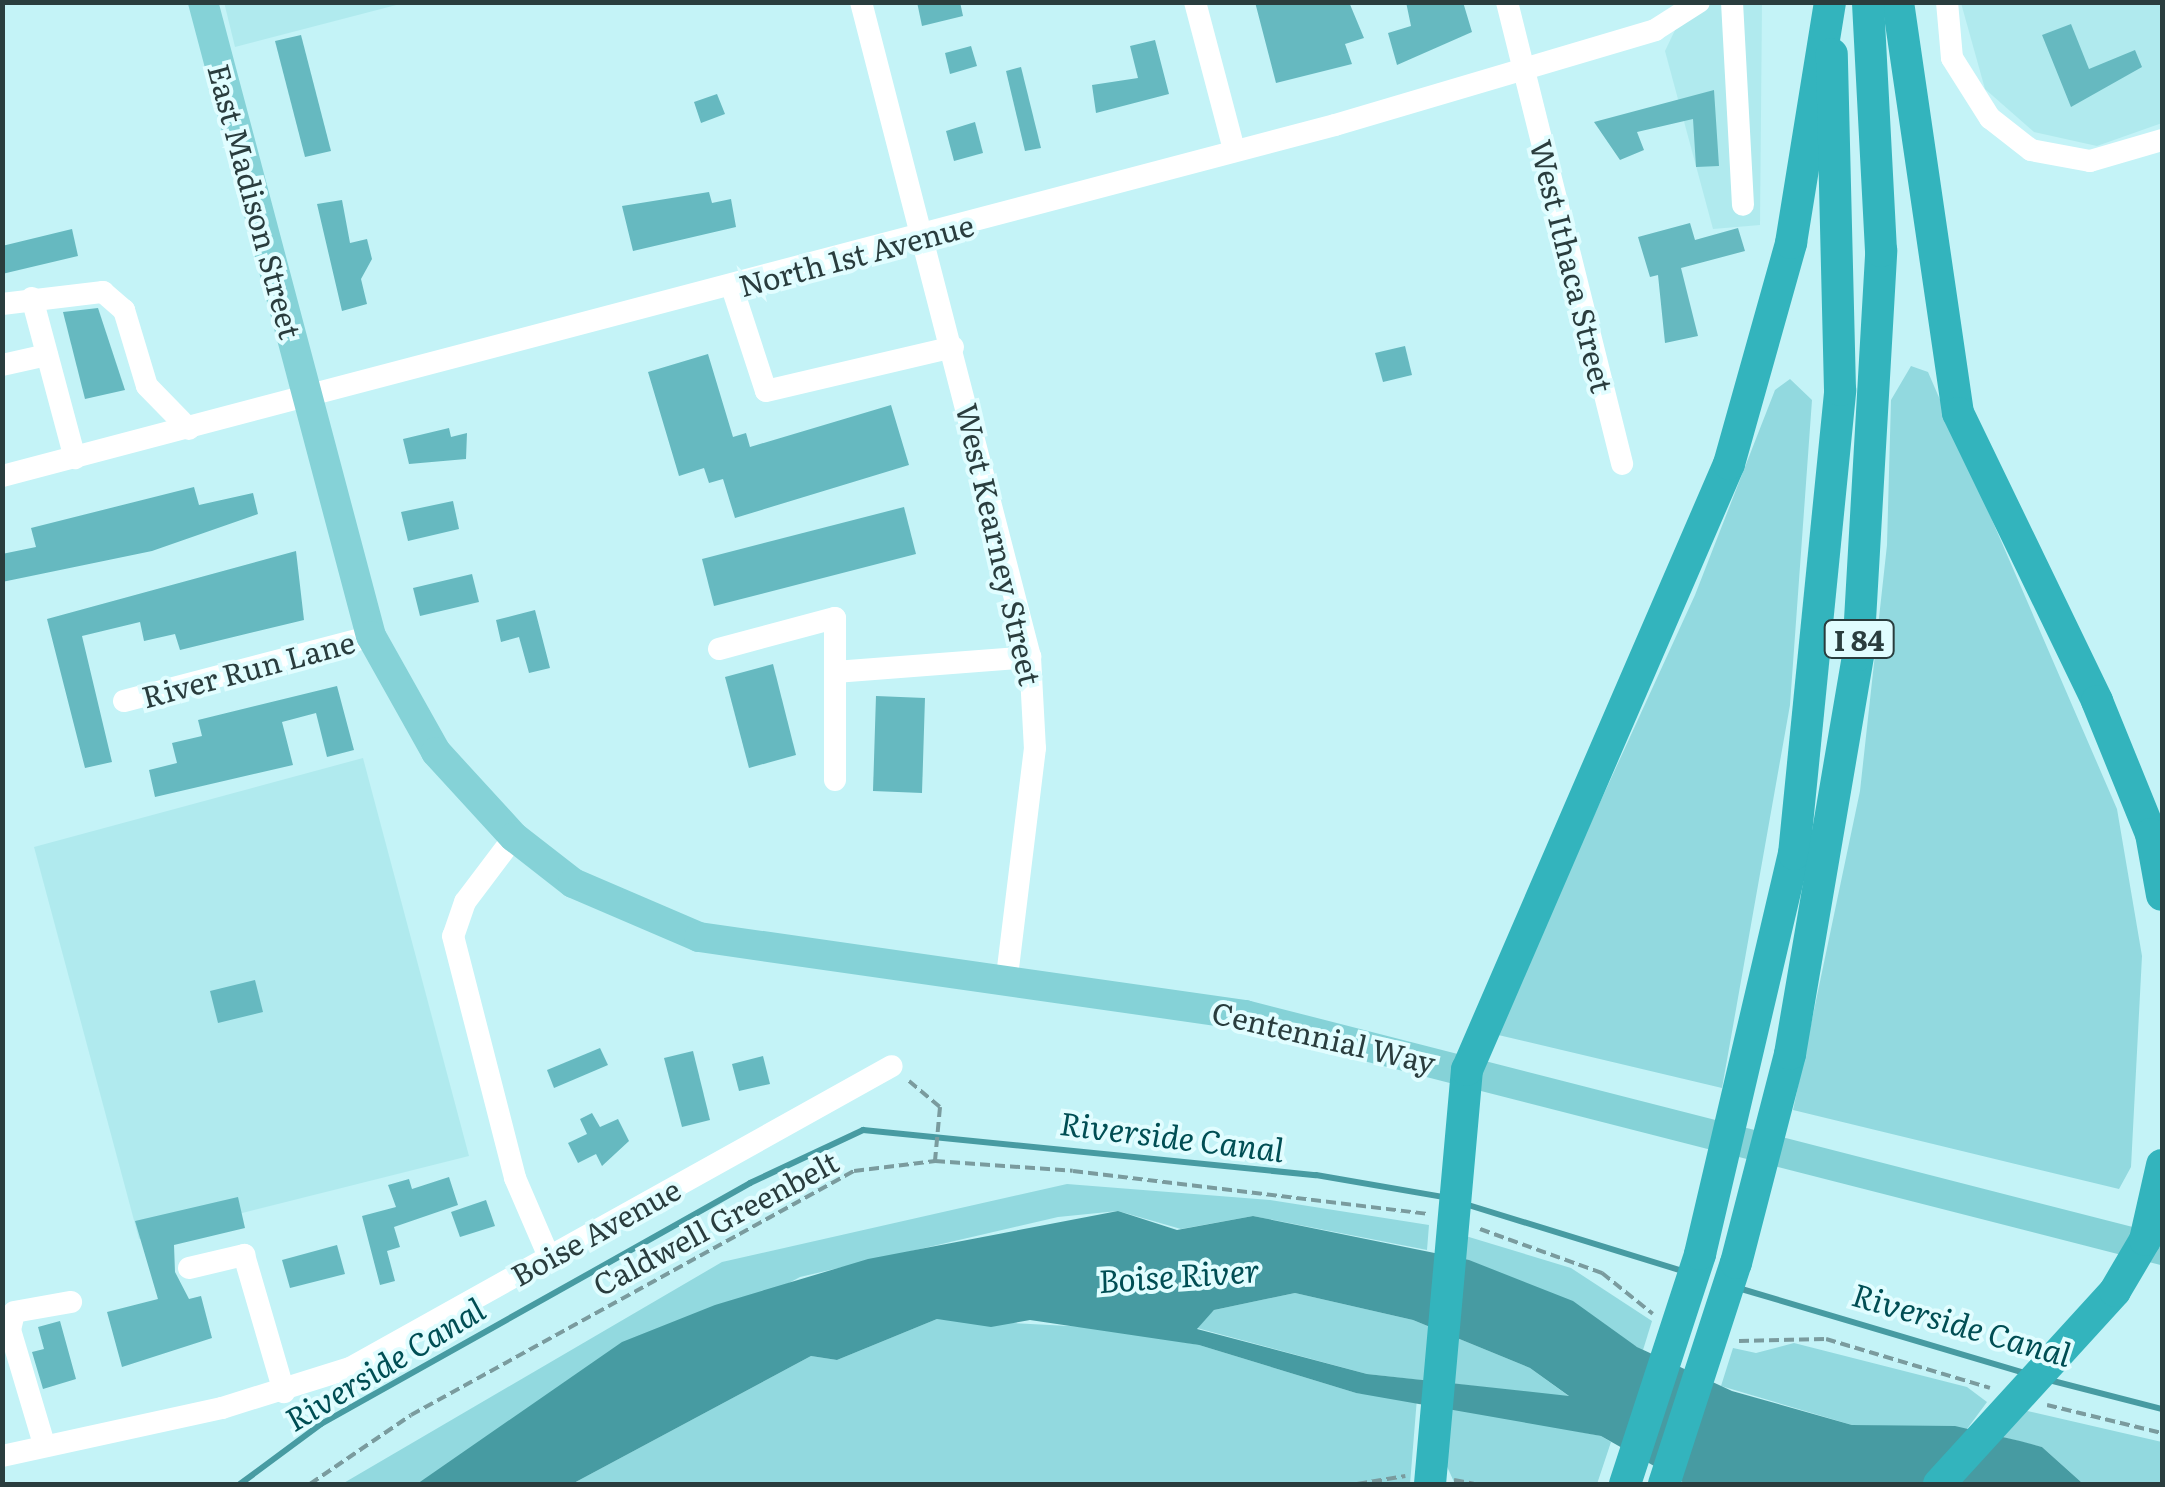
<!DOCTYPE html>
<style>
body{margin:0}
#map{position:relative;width:2165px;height:1487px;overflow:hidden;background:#c4f3f7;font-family:Literata,serif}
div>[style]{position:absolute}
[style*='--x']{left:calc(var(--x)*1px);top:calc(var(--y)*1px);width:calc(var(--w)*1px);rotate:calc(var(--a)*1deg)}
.built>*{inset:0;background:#b0eaee}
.green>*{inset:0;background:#92d9df}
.water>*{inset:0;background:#479ba2}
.stream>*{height:6px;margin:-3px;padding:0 3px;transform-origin:3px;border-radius:3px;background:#479ba2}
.building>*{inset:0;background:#66b9c0}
.path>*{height:4px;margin-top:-2px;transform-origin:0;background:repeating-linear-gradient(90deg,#7a9b9e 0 10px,transparent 0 15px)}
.minor>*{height:22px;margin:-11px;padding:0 11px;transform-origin:11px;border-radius:11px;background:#fff}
.major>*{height:30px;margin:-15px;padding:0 15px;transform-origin:15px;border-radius:15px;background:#85d2d7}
.highway>*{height:32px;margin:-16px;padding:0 16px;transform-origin:16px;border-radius:16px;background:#33b4bd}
span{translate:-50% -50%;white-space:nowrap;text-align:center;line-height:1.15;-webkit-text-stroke:8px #e1fdff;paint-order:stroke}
.shield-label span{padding:2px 8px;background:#e1fdff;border:2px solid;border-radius:8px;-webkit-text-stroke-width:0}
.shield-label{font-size:28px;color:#2a3d3e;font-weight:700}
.street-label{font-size:30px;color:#2a3d3e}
.water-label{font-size:32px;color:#004e54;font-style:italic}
.frame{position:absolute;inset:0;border:5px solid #2a3d3e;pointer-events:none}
</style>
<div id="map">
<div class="built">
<i style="clip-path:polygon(224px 2px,404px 2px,404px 3px,235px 47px)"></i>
<i style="clip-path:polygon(1688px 3px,1762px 3px,1760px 225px,1713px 229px,1665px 51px)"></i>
<i style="clip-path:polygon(1961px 3px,2160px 3px,2162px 123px,2097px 146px,2034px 132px,1985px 89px)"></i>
<i style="clip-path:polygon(363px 758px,469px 1156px,139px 1239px,34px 847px)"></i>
</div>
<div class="green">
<i style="clip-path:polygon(1911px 366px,1928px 372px,2117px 809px,2142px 956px,2131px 1167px,2119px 1189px,1793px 1110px,1860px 791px,1887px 545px,1891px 400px)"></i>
<i style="clip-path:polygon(1790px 379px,1812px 400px,1790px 705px,1722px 1088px,1494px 1034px,1695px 595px,1775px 390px)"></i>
<i style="clip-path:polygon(1067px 1184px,1270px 1200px,1429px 1225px,1427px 1250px,1253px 1216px,1181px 1229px,1118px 1211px,1058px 1217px,800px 1277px,417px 1484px,342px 1484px,722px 1262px)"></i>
<i style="clip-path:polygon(1459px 1234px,1571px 1268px,1652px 1321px,1643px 1350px,1457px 1257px)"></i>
<i style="clip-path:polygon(1295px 1293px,1413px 1320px,1530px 1368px,1570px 1397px,1367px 1374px,1197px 1328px,1214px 1310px)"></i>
<i style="clip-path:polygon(937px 1319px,1107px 1328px,1199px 1345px,1356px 1393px,1417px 1398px,1410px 1484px,572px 1484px,811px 1356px,837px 1360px)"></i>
<i style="clip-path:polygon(1794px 1343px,1967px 1387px,1987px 1402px,1967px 1429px,1852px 1425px,1721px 1386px,1733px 1348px,1756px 1353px)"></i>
<i style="clip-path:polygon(1448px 1405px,1601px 1436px,1611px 1442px,1597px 1484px,1455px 1484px,1444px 1460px)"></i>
<i style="clip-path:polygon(2023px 1410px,2162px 1442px,2162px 1483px,2081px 1482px,2042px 1447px,1998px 1436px)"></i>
</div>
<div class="water">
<i style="clip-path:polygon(evenodd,1118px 1211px,1177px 1230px,1253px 1216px,1469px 1260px,1573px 1301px,1637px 1347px,1732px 1391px,1852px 1425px,1955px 1426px,2020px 1441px,2042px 1447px,2081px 1482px,2162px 1484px,1686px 1484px,1601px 1436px,1356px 1393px,1199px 1345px,1030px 1320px,991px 1327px,937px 1319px,837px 1360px,811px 1356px,572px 1484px,417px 1484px,622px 1342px,715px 1305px,868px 1259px,1118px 1211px,1295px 1293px,1413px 1320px,1530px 1368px,1569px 1396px,1367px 1374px,1197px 1329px,1214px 1310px,1295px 1293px)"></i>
</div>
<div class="stream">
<i style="--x:1465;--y:1204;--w:228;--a:17.1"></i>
<i style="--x:1738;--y:1288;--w:302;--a:16.5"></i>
<i style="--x:2049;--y:1380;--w:117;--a:14.4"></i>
<i style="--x:240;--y:1484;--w:101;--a:-36.5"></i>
<i style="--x:321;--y:1424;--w:492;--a:-29.3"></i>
<i style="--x:750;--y:1183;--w:125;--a:-25.1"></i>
<i style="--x:863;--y:1130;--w:455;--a:5.7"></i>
<i style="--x:1316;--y:1175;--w:130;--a:9.8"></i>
</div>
<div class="building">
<i style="clip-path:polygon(917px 2px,960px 2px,963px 16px,922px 26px)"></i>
<i style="clip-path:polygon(1255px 2px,1349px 2px,1364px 38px,1345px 44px,1352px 64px,1276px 83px)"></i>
<i style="clip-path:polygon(1406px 2px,1463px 2px,1472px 32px,1397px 65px,1388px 33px,1411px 26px)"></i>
<i style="clip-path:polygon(2071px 24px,2089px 69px,2135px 50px,2142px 67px,2071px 107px,2042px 35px)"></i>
<i style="clip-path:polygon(301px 35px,331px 151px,305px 157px,275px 41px)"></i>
<i style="clip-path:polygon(1155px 40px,1169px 94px,1096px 113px,1092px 85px,1138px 78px,1130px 46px)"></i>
<i style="clip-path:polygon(971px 46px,977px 66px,950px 74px,945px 53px)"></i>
<i style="clip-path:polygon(1021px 67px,1041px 148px,1025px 151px,1006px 71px)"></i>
<i style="clip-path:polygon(1714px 90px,1719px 166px,1696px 167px,1693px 119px,1637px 132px,1644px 150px,1620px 160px,1594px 122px)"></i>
<i style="clip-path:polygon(717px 94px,725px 114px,701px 123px,694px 102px)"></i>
<i style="clip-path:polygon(975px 122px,983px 153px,954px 161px,946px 131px)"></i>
<i style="clip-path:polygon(709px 192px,712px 203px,731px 199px,736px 227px,633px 251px,622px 206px)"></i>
<i style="clip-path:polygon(342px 200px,350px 243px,367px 239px,372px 259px,361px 279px,367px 304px,342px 311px,317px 204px)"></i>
<i style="clip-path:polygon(1690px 223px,1695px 240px,1738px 228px,1745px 251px,1681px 268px,1698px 336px,1665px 343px,1658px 275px,1650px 277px,1638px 237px)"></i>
<i style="clip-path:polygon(72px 229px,78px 256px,2px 274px,2px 246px)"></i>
<i style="clip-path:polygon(98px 308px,125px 390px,85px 399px,63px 312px)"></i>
<i style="clip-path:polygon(1405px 346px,1412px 375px,1383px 382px,1375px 353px)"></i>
<i style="clip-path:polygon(708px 354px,733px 437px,746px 433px,750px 447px,891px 405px,909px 465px,735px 518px,723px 479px,709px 483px,704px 468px,679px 476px,648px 372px)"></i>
<i style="clip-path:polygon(449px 428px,451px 437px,467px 433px,466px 459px,409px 464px,403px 439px)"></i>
<i style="clip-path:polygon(194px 487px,199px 505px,253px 493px,258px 514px,152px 551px,2px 582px,2px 554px,36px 547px,31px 528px)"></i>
<i style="clip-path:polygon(453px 501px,459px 529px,408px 541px,401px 512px)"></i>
<i style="clip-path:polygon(904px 507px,916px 554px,714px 606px,702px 559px)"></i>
<i style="clip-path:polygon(296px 551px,304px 620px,180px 650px,175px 634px,144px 641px,140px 622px,82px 636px,112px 762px,85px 768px,47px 619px)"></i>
<i style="clip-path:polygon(472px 574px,479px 602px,420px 616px,413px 588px)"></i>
<i style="clip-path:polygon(535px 610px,550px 668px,529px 673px,519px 637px,501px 642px,496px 620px)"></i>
<i style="clip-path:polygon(773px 664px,796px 755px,749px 768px,725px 677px)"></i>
<i style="clip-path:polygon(337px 686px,354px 750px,327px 757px,316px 713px,282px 722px,293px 765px,155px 797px,149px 770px,177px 763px,172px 743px,202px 736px,198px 720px)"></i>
<i style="clip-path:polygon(876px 696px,925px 698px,922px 793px,873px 791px)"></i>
<i style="clip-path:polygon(255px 980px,263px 1012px,218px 1023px,210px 991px)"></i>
<i style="clip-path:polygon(600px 1048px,608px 1065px,554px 1088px,547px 1070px)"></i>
<i style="clip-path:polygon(693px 1051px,710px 1120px,682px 1127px,664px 1058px)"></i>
<i style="clip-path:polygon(763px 1056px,770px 1084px,739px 1091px,732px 1064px)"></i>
<i style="clip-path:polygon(592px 1113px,600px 1127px,618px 1119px,629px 1141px,602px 1166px,596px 1154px,578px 1163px,568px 1143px,587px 1134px,580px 1119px)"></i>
<i style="clip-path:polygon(449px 1177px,458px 1205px,394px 1227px,400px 1247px,387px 1251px,395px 1281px,380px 1285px,362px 1216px,396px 1207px,388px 1185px,409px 1179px,412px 1189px)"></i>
<i style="clip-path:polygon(238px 1197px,245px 1228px,174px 1245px,175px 1272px,189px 1299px,201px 1296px,212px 1338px,122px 1367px,107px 1312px,158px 1299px,135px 1221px)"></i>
<i style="clip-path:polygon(486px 1200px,495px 1226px,460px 1237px,451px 1212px)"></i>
<i style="clip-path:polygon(337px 1245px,345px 1274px,290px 1288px,282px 1260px)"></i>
<i style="clip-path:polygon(60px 1321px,76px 1379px,43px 1389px,32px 1352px,44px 1349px,38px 1327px)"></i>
</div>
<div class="path">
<i style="--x:909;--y:1081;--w:40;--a:40"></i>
<i style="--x:940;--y:1107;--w:54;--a:95.3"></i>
<i style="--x:1480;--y:1229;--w:130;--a:19.8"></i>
<i style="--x:1602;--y:1273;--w:65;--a:38.8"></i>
<i style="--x:1739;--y:1341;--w:87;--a:-1.3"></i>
<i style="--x:1826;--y:1339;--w:171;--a:16.6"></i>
<i style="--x:2047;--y:1405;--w:118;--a:13.7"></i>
<i style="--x:1454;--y:1480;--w:20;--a:11"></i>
<i style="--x:310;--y:1484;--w:122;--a:-34.3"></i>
<i style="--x:411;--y:1415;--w:506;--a:-28.85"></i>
<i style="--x:854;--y:1171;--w:82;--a:-7"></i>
<i style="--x:935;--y:1161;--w:138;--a:4.1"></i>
<i style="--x:1073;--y:1171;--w:357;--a:6.9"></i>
<i style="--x:1357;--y:1484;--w:49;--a:-9.5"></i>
</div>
<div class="minor">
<i style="--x:861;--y:2;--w:676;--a:75.53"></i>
<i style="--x:1030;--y:657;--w:91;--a:86.9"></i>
<i style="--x:1035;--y:748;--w:229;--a:97"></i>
<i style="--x:1195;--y:2;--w:153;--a:75.2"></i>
<i style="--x:1507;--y:2;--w:476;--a:76"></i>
<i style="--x:1732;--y:2;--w:203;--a:86.9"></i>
<i style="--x:1947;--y:2;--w:56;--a:84.9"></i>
<i style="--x:1952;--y:58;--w:71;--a:57.7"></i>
<i style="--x:1990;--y:118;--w:52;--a:38"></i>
<i style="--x:2031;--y:150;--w:60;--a:10.6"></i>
<i style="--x:2090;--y:161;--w:75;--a:-16.3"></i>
<i style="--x:732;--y:287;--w:109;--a:71.9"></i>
<i style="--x:766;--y:391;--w:192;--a:-13.2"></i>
<i style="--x:32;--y:298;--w:166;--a:75"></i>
<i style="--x:2;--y:304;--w:102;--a:-6.8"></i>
<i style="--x:103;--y:292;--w:28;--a:41"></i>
<i style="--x:124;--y:310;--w:79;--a:73.2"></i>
<i style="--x:147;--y:386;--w:60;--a:45.7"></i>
<i style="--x:2;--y:365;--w:46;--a:-12.5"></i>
<i style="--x:2;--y:476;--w:1378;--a:-14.75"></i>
<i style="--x:1335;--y:125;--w:334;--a:-16.5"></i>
<i style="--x:1655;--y:30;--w:52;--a:-32.5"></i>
<i style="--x:719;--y:649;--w:120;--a:-15"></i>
<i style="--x:835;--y:618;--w:162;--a:90"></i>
<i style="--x:835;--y:672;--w:196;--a:-4.4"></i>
<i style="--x:124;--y:701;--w:255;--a:-14.7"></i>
<i style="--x:514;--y:837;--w:81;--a:127"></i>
<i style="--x:465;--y:902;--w:36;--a:109"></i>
<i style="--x:453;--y:936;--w:250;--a:75.6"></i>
<i style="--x:515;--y:1178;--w:86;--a:66.7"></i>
<i style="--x:189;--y:1268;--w:57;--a:-13.3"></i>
<i style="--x:244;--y:1255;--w:143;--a:73.7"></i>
<i style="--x:44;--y:1444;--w:119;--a:-106.6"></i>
<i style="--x:10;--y:1330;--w:18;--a:-77"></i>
<i style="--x:14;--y:1312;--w:58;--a:-10"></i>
<i style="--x:2;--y:1456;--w:225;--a:-12.3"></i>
<i style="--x:222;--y:1408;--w:134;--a:-17.4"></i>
<i style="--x:350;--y:1368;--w:620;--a:-29.13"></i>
</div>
<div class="major">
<i style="--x:203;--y:2;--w:656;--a:75.16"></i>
<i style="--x:371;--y:636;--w:133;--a:60.7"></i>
<i style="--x:436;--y:752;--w:115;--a:47.5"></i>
<i style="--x:514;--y:837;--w:75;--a:37.9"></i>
<i style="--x:573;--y:883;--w:137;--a:23.2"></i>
<i style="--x:699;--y:937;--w:552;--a:8.13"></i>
<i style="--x:1245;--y:1015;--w:947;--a:14.37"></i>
</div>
<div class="highway">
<i style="--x:1898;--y:2;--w:415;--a:81.7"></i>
<i style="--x:1958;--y:413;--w:320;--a:64.2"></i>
<i style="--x:2097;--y:701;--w:144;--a:67.9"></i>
<i style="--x:2151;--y:834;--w:62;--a:79.8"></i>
<i style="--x:1430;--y:1484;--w:416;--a:-84.9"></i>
<i style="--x:1467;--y:1070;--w:660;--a:-66.62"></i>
<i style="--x:1729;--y:464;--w:230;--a:-74.3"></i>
<i style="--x:1791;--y:243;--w:243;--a:-80.8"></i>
<i style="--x:1625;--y:1484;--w:242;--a:-71.9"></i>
<i style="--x:1700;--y:1254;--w:411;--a:-76.8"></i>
<i style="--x:1794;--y:854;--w:466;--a:-84.3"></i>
<i style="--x:1840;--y:390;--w:336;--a:-91.4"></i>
<i style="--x:1664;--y:1484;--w:232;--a:-72"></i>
<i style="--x:1736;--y:1263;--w:216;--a:-75.5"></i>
<i style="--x:1790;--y:1054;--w:405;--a:-80.3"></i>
<i style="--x:1858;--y:655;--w:405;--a:-86.7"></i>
<i style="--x:1881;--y:251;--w:249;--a:-93"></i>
<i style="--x:1939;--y:1484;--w:261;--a:-47.6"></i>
<i style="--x:2115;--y:1291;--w:59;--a:-59.5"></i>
<i style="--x:2145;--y:1240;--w:77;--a:-77.2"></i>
</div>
<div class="shield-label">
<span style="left:1859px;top:639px">I 84</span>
</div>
<div class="street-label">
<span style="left:256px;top:201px;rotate:75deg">East Madison Street</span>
<span style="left:856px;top:254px;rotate:-15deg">North 1st Avenue</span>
<span style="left:1573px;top:266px;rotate:76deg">West Ithaca Street</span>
<span style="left:1000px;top:544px;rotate:77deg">West Kearney Street</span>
<span style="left:248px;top:668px;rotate:-15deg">River Run Lane</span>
<span style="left:1324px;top:1036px;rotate:13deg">Centennial Way</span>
<span style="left:715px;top:1222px;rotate:-28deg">Caldwell Greenbelt</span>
<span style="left:595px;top:1231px;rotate:-29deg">Boise Avenue</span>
</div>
<div class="water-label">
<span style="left:1172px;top:1135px;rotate:7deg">Riverside Canal</span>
<span style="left:1179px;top:1274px;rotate:-4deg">Boise River</span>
<span style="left:1962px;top:1323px;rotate:16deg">Riverside Canal</span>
<span style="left:384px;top:1363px;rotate:-31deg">Riverside Canal</span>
</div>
<div class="frame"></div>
</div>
